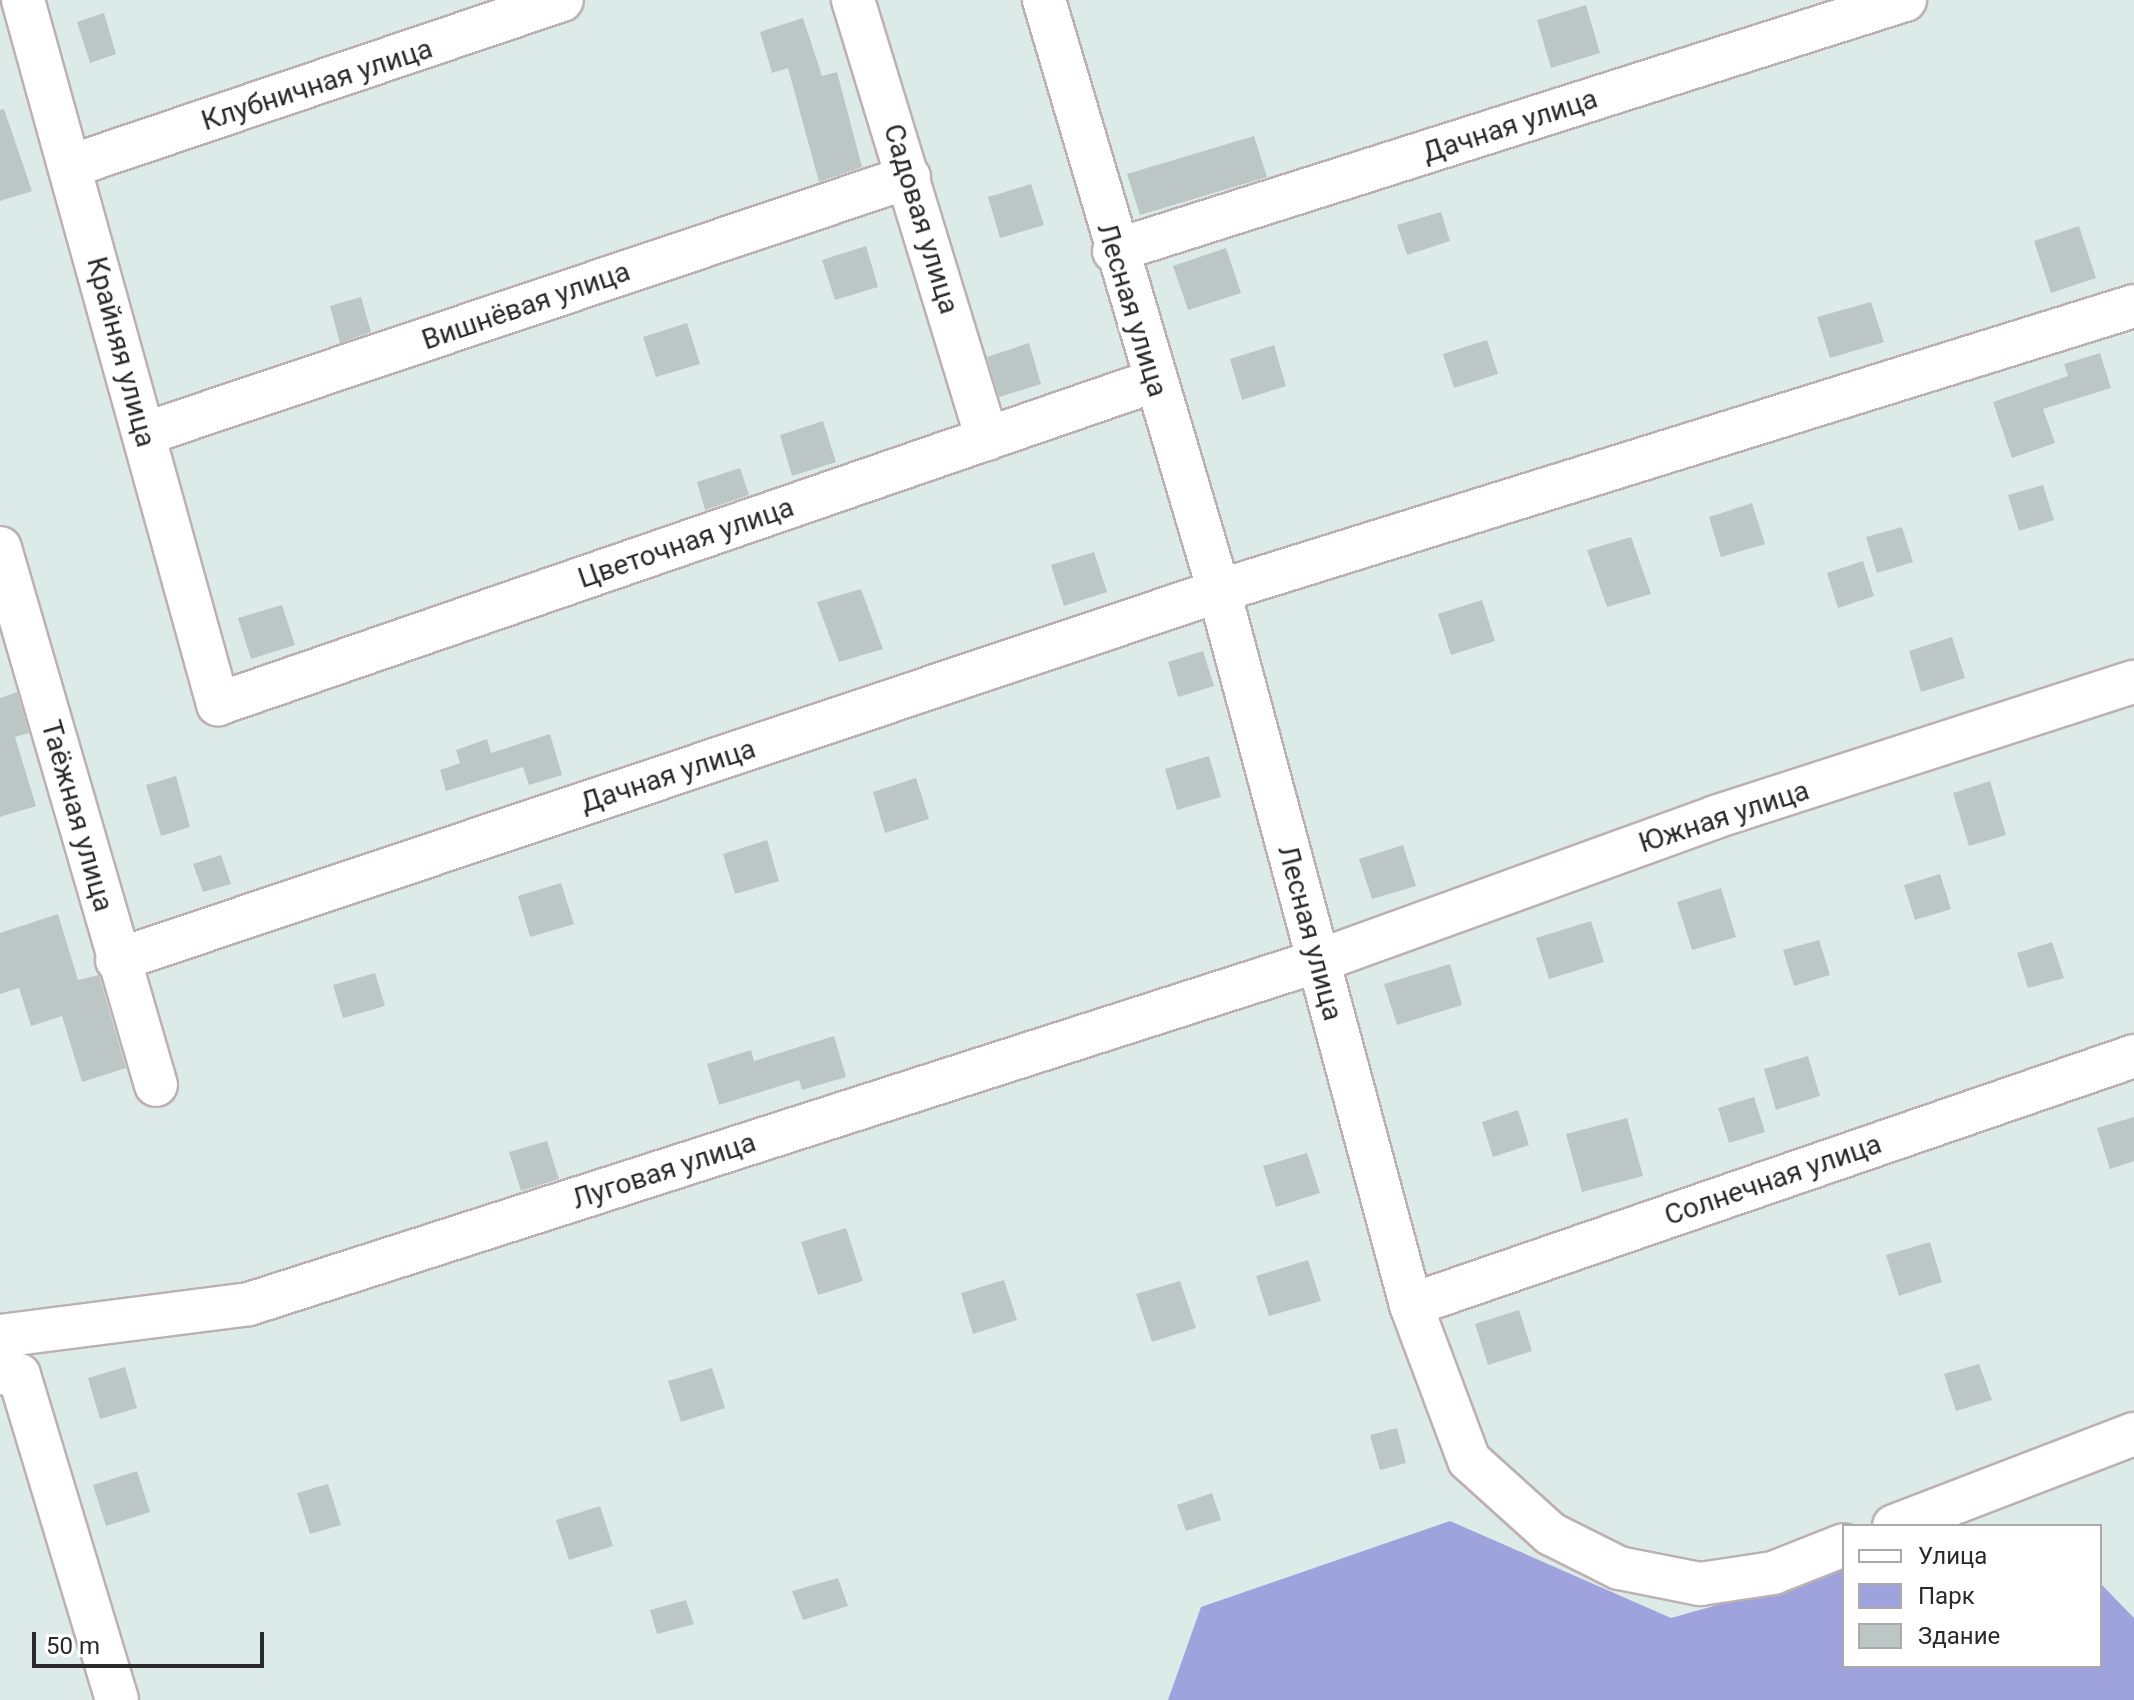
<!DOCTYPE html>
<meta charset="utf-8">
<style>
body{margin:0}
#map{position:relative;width:2134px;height:1700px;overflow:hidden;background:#ddebe8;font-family:Roboto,sans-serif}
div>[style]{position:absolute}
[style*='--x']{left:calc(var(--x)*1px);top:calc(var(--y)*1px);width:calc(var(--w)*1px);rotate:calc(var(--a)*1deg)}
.green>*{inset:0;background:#9ea3dd}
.building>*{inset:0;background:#bcc6c5}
.roads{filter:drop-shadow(2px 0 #bcb1b0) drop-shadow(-2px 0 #bcb1b0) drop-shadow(0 2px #bcb1b0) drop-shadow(0 -2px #bcb1b0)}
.minor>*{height:42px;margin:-21px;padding:0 21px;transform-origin:21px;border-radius:21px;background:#fff}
span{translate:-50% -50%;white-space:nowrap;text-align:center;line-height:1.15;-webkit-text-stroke:7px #fff;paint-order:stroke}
.street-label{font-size:28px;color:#2a2a2a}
.legend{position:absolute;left:1842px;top:1524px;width:260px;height:144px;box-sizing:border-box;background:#fff;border:2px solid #aaa;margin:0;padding:10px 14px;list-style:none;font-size:24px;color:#2a2a2a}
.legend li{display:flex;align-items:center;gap:16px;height:40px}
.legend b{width:40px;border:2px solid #aaa}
.scale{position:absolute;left:32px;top:1632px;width:232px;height:36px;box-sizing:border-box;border:4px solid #2a2a2a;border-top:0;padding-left:10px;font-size:24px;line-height:28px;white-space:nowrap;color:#2a2a2a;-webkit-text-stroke:6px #fff;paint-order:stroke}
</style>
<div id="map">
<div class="green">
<i style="clip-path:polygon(1450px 1521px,1671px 1618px,1844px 1569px,1844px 1666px,2100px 1666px,2100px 1583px,2134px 1618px,2134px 1700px,1168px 1700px,1201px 1607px)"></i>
</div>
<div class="building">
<i style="clip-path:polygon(1586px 5px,1600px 53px,1551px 68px,1537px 20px)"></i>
<i style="clip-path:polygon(104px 13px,116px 54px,90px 63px,77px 22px)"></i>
<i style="clip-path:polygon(803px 18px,822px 76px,837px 72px,862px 167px,819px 182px,788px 68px,772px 73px,760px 32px)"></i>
<i style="clip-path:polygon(4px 109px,32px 191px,0 201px,0 110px)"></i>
<i style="clip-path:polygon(1254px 136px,1267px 177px,1140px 215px,1127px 174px)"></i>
<i style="clip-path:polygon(1031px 184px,1044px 225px,1000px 238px,988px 197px)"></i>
<i style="clip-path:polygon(1441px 212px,1450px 241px,1407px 255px,1397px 225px)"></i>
<i style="clip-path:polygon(2079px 226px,2096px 278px,2051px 293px,2034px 241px)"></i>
<i style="clip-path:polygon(866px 246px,878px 287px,835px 300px,822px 260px)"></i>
<i style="clip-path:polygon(1226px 248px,1241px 293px,1188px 310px,1173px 266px)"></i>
<i style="clip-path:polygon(361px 297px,371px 332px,340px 343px,330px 306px)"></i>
<i style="clip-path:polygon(1871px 302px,1884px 342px,1830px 358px,1817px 317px)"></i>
<i style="clip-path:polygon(687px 323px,700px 364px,656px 377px,643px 337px)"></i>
<i style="clip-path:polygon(1487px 340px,1498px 374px,1454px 388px,1443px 354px)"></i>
<i style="clip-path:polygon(1029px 343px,1041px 384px,999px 397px,987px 357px)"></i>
<i style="clip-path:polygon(1274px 345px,1286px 386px,1242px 400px,1230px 359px)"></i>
<i style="clip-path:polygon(2100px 353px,2111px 388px,2043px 409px,2055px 443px,2012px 458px,1993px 402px,2068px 376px,2064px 364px)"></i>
<i style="clip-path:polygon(823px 421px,836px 462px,792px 476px,780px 435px)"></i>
<i style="clip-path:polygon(740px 468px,749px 495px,705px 510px,697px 482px)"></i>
<i style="clip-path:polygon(2043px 485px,2054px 520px,2019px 531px,2008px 495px)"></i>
<i style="clip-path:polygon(1752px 503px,1765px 544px,1721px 557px,1709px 517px)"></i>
<i style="clip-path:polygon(1902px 527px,1913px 562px,1877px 573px,1866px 537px)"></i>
<i style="clip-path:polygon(1631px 537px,1651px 594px,1607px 607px,1587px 550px)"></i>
<i style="clip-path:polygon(1094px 552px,1107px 592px,1064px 606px,1051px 565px)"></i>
<i style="clip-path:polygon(1863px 561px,1874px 596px,1838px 608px,1827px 573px)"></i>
<i style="clip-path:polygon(861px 589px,883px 649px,839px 662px,817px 602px)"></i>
<i style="clip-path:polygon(1482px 600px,1495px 641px,1451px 655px,1438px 614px)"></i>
<i style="clip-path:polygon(282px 605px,295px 645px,251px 659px,238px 618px)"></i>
<i style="clip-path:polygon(1952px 637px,1965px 678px,1921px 692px,1909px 651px)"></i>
<i style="clip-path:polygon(1203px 651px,1214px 686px,1178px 697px,1168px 662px)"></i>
<i style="clip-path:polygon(17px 692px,29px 733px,15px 737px,36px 806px,0 817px,0 698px)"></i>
<i style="clip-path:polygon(550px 734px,562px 775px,529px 785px,523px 767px,446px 791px,440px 770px,460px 763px,456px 750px,487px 739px,491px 753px)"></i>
<i style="clip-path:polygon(1209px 756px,1221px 797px,1177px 810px,1165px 769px)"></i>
<i style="clip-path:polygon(176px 776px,190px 827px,161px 836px,146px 785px)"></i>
<i style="clip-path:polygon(916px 778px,929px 819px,885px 833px,873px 792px)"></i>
<i style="clip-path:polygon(1990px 781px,2006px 835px,1969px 846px,1953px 793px)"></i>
<i style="clip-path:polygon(767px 840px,779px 881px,735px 894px,723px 854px)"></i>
<i style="clip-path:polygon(1403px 845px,1416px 886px,1372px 899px,1359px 859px)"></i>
<i style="clip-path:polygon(221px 855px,231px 884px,203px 892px,193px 864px)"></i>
<i style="clip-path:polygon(1940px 874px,1951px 909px,1915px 920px,1904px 885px)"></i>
<i style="clip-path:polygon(561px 883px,574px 924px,530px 937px,518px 896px)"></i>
<i style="clip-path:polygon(1721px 888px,1736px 937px,1692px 950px,1677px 902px)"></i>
<i style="clip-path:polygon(58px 914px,78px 980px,99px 975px,126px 1068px,82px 1082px,62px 1016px,31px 1026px,19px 988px,0 994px,0 933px)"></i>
<i style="clip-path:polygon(1591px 921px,1604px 962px,1549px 979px,1536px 938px)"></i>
<i style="clip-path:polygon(1819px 940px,1830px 975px,1794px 986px,1783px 950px)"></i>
<i style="clip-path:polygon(2052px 942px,2064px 978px,2028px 988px,2017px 953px)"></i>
<i style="clip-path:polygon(1450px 964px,1462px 1005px,1397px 1025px,1384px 984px)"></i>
<i style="clip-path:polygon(375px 973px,385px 1006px,343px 1018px,333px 985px)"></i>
<i style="clip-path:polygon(834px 1036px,846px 1077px,802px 1090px,799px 1080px,719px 1105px,707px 1064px,751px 1050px,754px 1061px)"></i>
<i style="clip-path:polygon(1808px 1056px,1820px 1096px,1776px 1110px,1764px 1069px)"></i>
<i style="clip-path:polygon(1754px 1097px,1765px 1132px,1729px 1143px,1718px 1108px)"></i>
<i style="clip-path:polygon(1518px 1110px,1529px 1145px,1493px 1157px,1482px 1122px)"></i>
<i style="clip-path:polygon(2134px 1117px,2134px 1161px,2110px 1169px,2097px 1128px)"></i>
<i style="clip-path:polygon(1627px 1118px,1643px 1176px,1582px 1192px,1566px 1134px)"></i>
<i style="clip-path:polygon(547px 1141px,559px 1179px,521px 1191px,509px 1152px)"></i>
<i style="clip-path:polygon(1307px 1153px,1320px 1193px,1276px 1207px,1263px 1166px)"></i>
<i style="clip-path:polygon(846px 1228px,863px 1281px,818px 1295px,801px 1242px)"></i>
<i style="clip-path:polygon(1930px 1242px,1942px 1282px,1899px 1296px,1886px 1255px)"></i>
<i style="clip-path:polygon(1308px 1260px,1321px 1301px,1269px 1316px,1256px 1276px)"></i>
<i style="clip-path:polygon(1004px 1280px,1017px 1320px,973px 1334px,961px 1293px)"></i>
<i style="clip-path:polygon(1180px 1281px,1196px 1328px,1152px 1342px,1136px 1294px)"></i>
<i style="clip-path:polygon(1519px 1310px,1532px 1351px,1488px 1365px,1475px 1324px)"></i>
<i style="clip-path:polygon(1979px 1364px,1992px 1400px,1956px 1411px,1944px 1374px)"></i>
<i style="clip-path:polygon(125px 1367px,137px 1408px,100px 1419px,88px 1378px)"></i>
<i style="clip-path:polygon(712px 1368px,725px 1408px,681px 1422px,668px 1381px)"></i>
<i style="clip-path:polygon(1397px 1428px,1406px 1463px,1380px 1470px,1370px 1435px)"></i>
<i style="clip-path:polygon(137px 1471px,150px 1512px,106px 1526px,93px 1485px)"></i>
<i style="clip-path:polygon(328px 1484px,341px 1525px,310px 1534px,297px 1493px)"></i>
<i style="clip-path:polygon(1212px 1493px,1221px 1520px,1186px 1531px,1177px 1505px)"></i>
<i style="clip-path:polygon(600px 1506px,613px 1546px,569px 1560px,556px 1520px)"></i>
<i style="clip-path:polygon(838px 1578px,848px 1606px,803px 1620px,792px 1591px)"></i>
<i style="clip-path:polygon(686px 1600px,694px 1624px,657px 1634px,650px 1610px)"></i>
</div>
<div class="roads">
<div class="minor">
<i style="--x:23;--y:0;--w:731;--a:74.52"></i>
<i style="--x:218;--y:704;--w:990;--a:-19.04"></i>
<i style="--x:853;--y:0;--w:459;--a:73"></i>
<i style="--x:1044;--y:0;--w:616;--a:73.51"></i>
<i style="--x:1219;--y:591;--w:739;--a:74.95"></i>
<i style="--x:1411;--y:1305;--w:165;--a:69.5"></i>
<i style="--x:1469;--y:1460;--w:110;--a:42.1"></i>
<i style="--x:1551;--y:1534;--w:76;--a:26.6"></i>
<i style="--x:1619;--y:1568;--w:83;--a:11.2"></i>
<i style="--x:1700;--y:1584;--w:74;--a:-8.6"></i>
<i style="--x:1773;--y:1573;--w:76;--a:-21.5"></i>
<i style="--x:71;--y:166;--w:518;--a:-18.68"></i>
<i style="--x:1114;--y:251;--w:830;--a:-17.61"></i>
<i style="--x:144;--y:434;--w:807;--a:-18.57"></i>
<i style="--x:0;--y:548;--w:559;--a:73.8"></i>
<i style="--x:117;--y:960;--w:1162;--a:-18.51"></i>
<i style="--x:1219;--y:591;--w:958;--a:-17.3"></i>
<i style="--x:1411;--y:1305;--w:765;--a:-19"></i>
<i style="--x:0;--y:1336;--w:251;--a:-7.3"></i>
<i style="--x:249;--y:1304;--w:1123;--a:-17.79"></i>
<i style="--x:1318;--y:961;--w:422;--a:-19.9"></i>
<i style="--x:1715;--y:817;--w:440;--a:-17.9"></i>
<i style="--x:0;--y:1373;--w:19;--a:6"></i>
<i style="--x:19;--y:1375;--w:339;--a:73.2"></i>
<i style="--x:1894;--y:1526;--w:257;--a:-21"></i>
</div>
</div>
<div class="street-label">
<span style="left:317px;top:85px;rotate:-18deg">Клубничная улица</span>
<span style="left:1510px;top:126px;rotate:-18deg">Дачная улица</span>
<span style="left:921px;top:219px;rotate:73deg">Садовая улица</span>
<span style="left:526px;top:306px;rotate:-19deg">Вишнёвая улица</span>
<span style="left:1132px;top:310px;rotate:73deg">Лесная улица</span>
<span style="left:121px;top:352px;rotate:75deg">Крайняя улица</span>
<span style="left:686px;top:543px;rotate:-19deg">Цветочная улица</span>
<span style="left:668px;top:776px;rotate:-18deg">Дачная улица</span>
<span style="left:77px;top:816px;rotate:74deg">Таёжная улица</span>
<span style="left:1724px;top:817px;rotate:-18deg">Южная улица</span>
<span style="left:1310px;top:933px;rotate:75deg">Лесная улица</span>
<span style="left:664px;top:1171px;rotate:-18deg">Луговая улица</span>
<span style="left:1773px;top:1180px;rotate:-19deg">Солнечная улица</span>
</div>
<ul class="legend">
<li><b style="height:10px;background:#fff"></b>Улица</li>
<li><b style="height:22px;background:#9ea3dd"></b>Парк</li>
<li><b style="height:22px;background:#bcc6c5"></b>Здание</li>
</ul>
<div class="scale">50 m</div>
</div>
